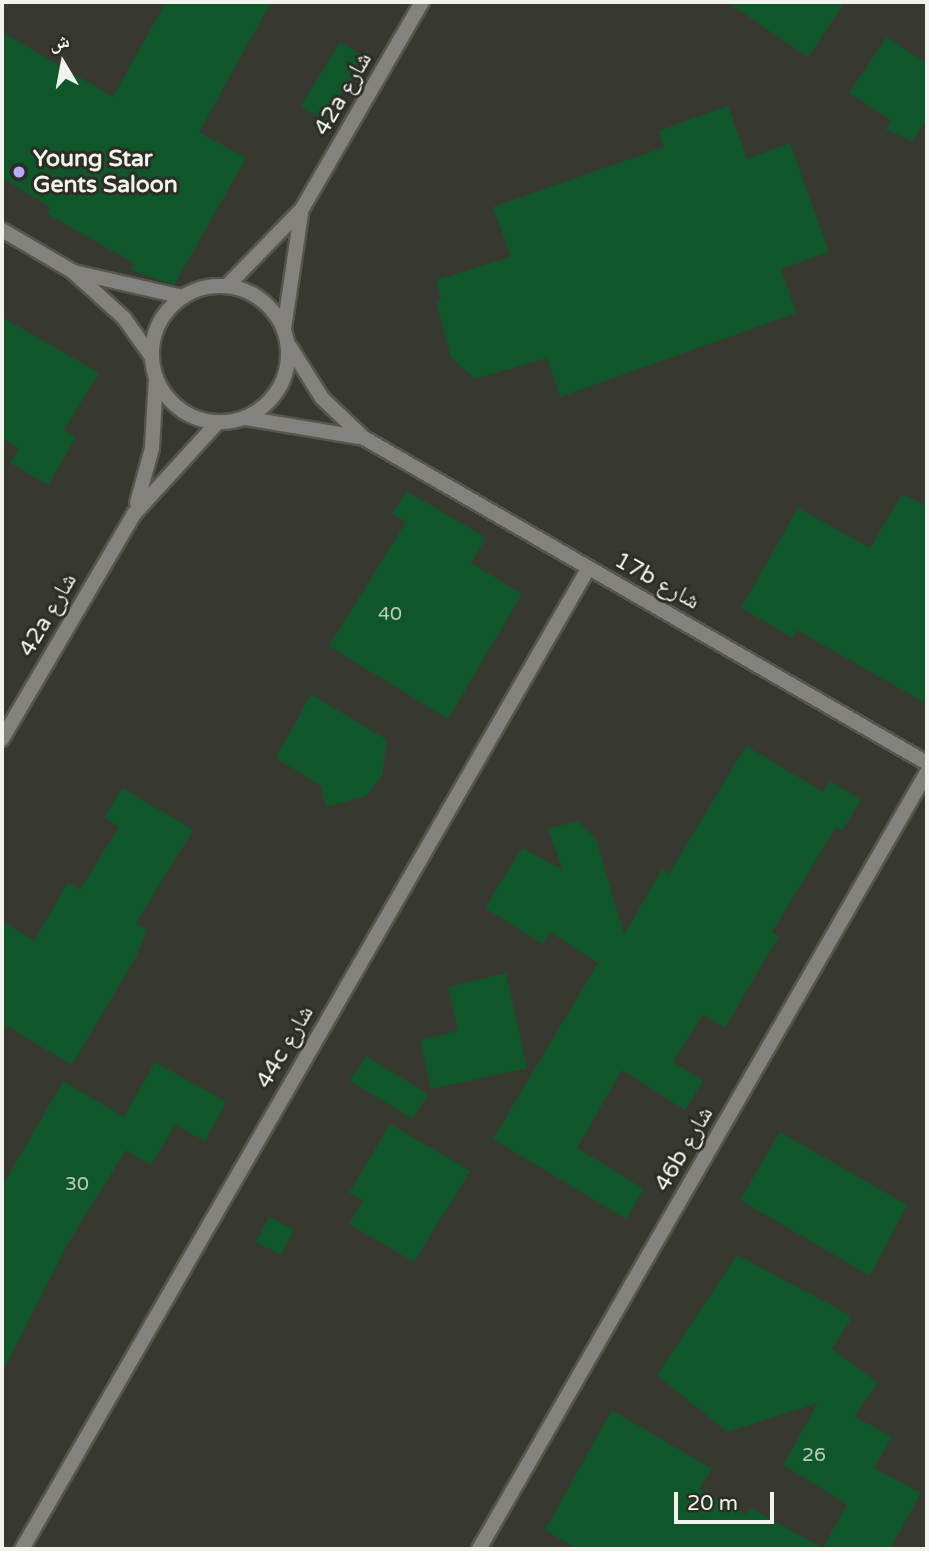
<!DOCTYPE html>
<meta charset="utf-8">
<style>
body{margin:0}
#map{position:relative;width:929px;height:1551px;overflow:hidden;background:#37382f;font-family:"Varela Round","Noto Naskh Arabic",sans-serif}
div>[style]{position:absolute}
[style*='--x']{left:calc(var(--x)*1px);top:calc(var(--y)*1px);width:calc(var(--w)*1px);rotate:calc(var(--a)*1deg)}
.building>*{inset:0;background:#0f572b}
.roads{filter:drop-shadow(2px 0 #55564d) drop-shadow(-2px 0 #55564d) drop-shadow(0 2px #55564d) drop-shadow(0 -2px #55564d)}
.minor>*{height:14px;margin:-7px;padding:0 7px;transform-origin:7px;border-radius:7px;background:#84827e}
.minor>.ring{margin:-7px;padding:0;box-sizing:content-box;background:none;border:14px solid #84827e;border-radius:50%}
.dots>*{width:19px;height:19px;translate:-50% -50%;box-sizing:border-box;border:4px solid #2c2e25;border-radius:50%}
span{translate:-50% -50%;white-space:nowrap;text-align:center;line-height:1.15;-webkit-text-stroke:6px #2c2e25;paint-order:stroke}
.number-label{font-size:19px;color:#b9ccbc}
.number-label span{-webkit-text-stroke-width:0}
.street-label{font-size:23px;color:#f2f3ed}
.poi-label{font-size:23px;color:#f2f3ed;font-weight:700}
.left{translate:0 -50%;text-align:left}
.frame{position:absolute;inset:0;border:4px solid #f2f3ed;pointer-events:none}
.north{position:absolute;left:28px;top:28px;width:70px;height:70px;-webkit-text-stroke:5px #2c2e25;paint-order:stroke;rotate:350deg;font-size:19px;font-weight:700;line-height:28px;text-align:center;color:#f2f3ed}
.north::after{content:'';display:block;margin:auto;width:24px;height:32px;background:#f2f3ed;clip-path:polygon(50% 0,100% 100%,50% 72%,0 100%)}
.scale{position:absolute;left:674px;top:1492px;width:100px;height:32px;box-sizing:border-box;border:4px solid #f2f3ed;border-top:0;padding-left:9px;font-size:21px;line-height:24px;white-space:nowrap;color:#f2f3ed;-webkit-text-stroke:5px #2c2e25;paint-order:stroke}
</style>
<div id="map">
<div class="building">
<i style="clip-path:polygon(166px 2px,271px 2px,199px 132px,246px 158px,174px 285px,130px 270px,134px 263px,47px 214px,50px 207px,2px 178px,2px 32px,113px 97px)"></i>
<i style="clip-path:polygon(727px 2px,845px 2px,808px 57px)"></i>
<i style="clip-path:polygon(887px 37px,927px 64px,927px 119px,912px 141px,885px 129px,891px 120px,849px 93px)"></i>
<i style="clip-path:polygon(340px 42px,365px 57px,325px 121px,301px 106px)"></i>
<i style="clip-path:polygon(728px 106px,747px 159px,790px 143px,829px 252px,781px 269px,796px 313px,560px 397px,547px 358px,475px 379px,451px 357px,436px 302px,441px 300px,436px 280px,511px 257px,493px 207px,664px 147px,658px 131px)"></i>
<i style="clip-path:polygon(2px 317px,99px 373px,64px 430px,76px 437px,48px 485px,10px 463px,19px 449px,2px 438px)"></i>
<i style="clip-path:polygon(407px 491px,486px 538px,471px 563px,522px 594px,448px 719px,329px 646px,406px 522px,392px 514px)"></i>
<i style="clip-path:polygon(902px 494px,927px 506px,927px 704px,797px 630px,793px 638px,741px 608px,798px 508px,870px 548px)"></i>
<i style="clip-path:polygon(311px 694px,387px 740px,382px 776px,366px 796px,326px 807px,321px 786px,276px 758px)"></i>
<i style="clip-path:polygon(746px 746px,823px 792px,830px 781px,861px 800px,842px 831px,836px 827px,772px 932px,779px 936px,725px 1028px,703px 1014px,673px 1062px,703px 1081px,685px 1110px,622px 1070px,577px 1148px,644px 1189px,626px 1219px,493px 1139px,598px 963px,550px 932px,543px 944px,485px 908px,522px 848px,563px 870px,548px 829px,577px 821px,596px 839px,624px 935px,662px 869px,669px 874px)"></i>
<i style="clip-path:polygon(122px 788px,193px 830px,136px 923px,147px 930px,136px 957px,72px 1065px,2px 1023px,2px 921px,34px 941px,68px 882px,80px 890px,119px 827px,104px 817px)"></i>
<i style="clip-path:polygon(506px 973px,527px 1068px,431px 1089px,420px 1040px,458px 1031px,448px 987px)"></i>
<i style="clip-path:polygon(366px 1056px,428px 1094px,413px 1119px,350px 1081px)"></i>
<i style="clip-path:polygon(155px 1062px,226px 1102px,205px 1141px,175px 1125px,151px 1165px,126px 1150px,68px 1243px,2px 1373px,2px 1187px,63px 1081px,124px 1117px)"></i>
<i style="clip-path:polygon(390px 1124px,470px 1171px,414px 1262px,349px 1224px,363px 1200px,349px 1193px)"></i>
<i style="clip-path:polygon(780px 1132px,907px 1205px,870px 1276px,740px 1200px)"></i>
<i style="clip-path:polygon(269px 1217px,294px 1230px,281px 1255px,256px 1242px)"></i>
<i style="clip-path:polygon(737px 1255px,848px 1314px,850px 1321px,832px 1349px,878px 1383px,854px 1416px,892px 1437px,874px 1468px,921px 1493px,890px 1549px,578px 1549px,545px 1530px,612px 1410px,712px 1469px,699px 1489px,746px 1515px,750px 1508px,823px 1548px,847px 1504px,783px 1465px,818px 1403px,727px 1432px,657px 1375px)"></i>
</div>
<div class="roads">
<div class="minor">
<i style="--x:2;--y:230;--w:81;--a:30.4"></i>
<i style="--x:72;--y:271;--w:70;--a:42.1"></i>
<i style="--x:124;--y:318;--w:47;--a:54.6"></i>
<i style="--x:74;--y:272;--w:112;--a:12.9"></i>
<i style="--x:227;--y:286;--w:107;--a:-45.8"></i>
<i style="--x:302;--y:209;--w:239;--a:-59.9"></i>
<i class="ring" style="left:152px;top:286px;width:122px;height:122px"></i>
<i style="--x:284;--y:329;--w:116;--a:-81.6"></i>
<i style="--x:290;--y:347;--w:60;--a:57.9"></i>
<i style="--x:322;--y:398;--w:58;--a:43.6"></i>
<i style="--x:364;--y:438;--w:650;--a:30"></i>
<i style="--x:245;--y:418;--w:116;--a:9.5"></i>
<i style="--x:137;--y:503;--w:57;--a:-74.7"></i>
<i style="--x:152;--y:448;--w:70;--a:-86.7"></i>
<i style="--x:2;--y:739;--w:261;--a:-59.6"></i>
<i style="--x:134;--y:514;--w:123;--a:-47.6"></i>
<i style="--x:22;--y:1549;--w:1132;--a:-59.99"></i>
<i style="--x:479;--y:1549;--w:897;--a:-60.03"></i>
</div>
</div>
<div class="dots">
<i style="left:19px;top:172px;background:#b6acf8"></i>
</div>
<div class="number-label">
<span style="left:390px;top:615px">40</span>
<span style="left:77px;top:1185px">30</span>
<span style="left:814px;top:1456px">26</span>
</div>
<div class="street-label">
<span style="left:343px;top:94px;rotate:-60deg">42a شارع</span>
<span style="left:657px;top:581px;rotate:29deg">17b شارع</span>
<span style="left:48px;top:615px;rotate:-60deg">42a شارع</span>
<span style="left:285px;top:1047px;rotate:-60deg">44c شارع</span>
<span style="left:684px;top:1149px;rotate:-60deg">46b شارع</span>
</div>
<div class="poi-label">
<span class="left" style="left:33px;top:172px">Young Star<br>Gents Saloon</span>
</div>
<div class="frame"></div>
<div class="north">ش</div>
<div class="scale">20 m</div>
</div>
